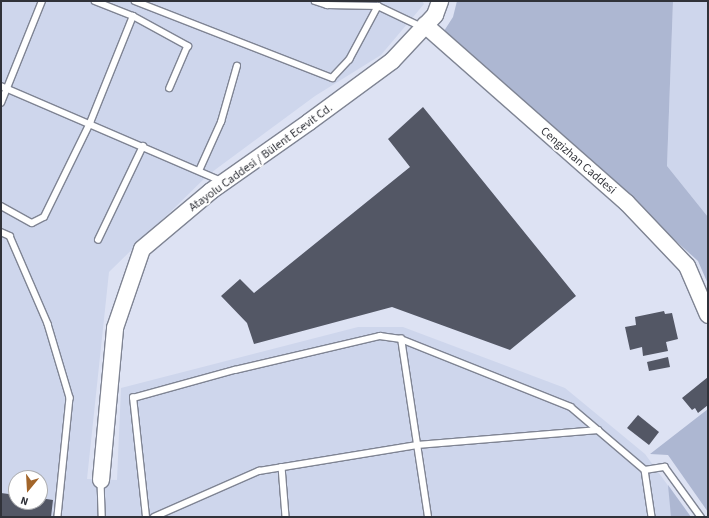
<!DOCTYPE html>
<meta charset="utf-8">
<style>
body{margin:0}
#map{position:relative;width:709px;height:518px;overflow:hidden;background:#dde2f3;font-family:"Source Sans 3",sans-serif}
div>[style]{position:absolute}
[style*='--x']{left:calc(var(--x)*1px);top:calc(var(--y)*1px);width:calc(var(--w)*1px);rotate:calc(var(--a)*1deg)}
.built>*{inset:0;background:#ced6ec}
.green>*{inset:0;background:#adb7d2}
.building>*{inset:0;background:#535765}
.roads{filter:drop-shadow(1px 0 #7f8493) drop-shadow(-1px 0 #7f8493) drop-shadow(0 1px #7f8493) drop-shadow(0 -1px #7f8493)}
.lane>*{height:5.5px;margin:-2.75px;padding:0 2.75px;transform-origin:2.75px;border-radius:2.75px;background:#fff}
.secondary>*{height:16px;margin:-8px;padding:0 8px;transform-origin:8px;border-radius:8px;background:#fff}
span{translate:-50% -50%;white-space:nowrap;text-align:center;line-height:1.15;-webkit-text-stroke:4px #fff;paint-order:stroke}
.street-label{font-size:12px;color:#303239}
.frame{position:absolute;inset:0;border:2px solid #303239;pointer-events:none}
.north{position:absolute;left:8px;top:470px;width:40px;height:40px;box-sizing:border-box;background:#fff;border:1px solid #acadb0;border-radius:50%;rotate:198deg;font-size:11px;font-weight:700;line-height:16px;text-align:center;color:#303239}
.north::after{content:'';display:block;margin:auto;width:14px;height:18px;background:#a2652a;clip-path:polygon(50% 0,100% 100%,50% 72%,0 100%)}
</style>
<div id="map">
<div class="built">
<i style="clip-path:polygon(evenodd,1px 1px,422px 1px,424px 4px,381px 55px,315px 96px,208px 175px,109px 272px,87px 479px,117px 480px,121px 388px,358px 327px,403px 327px,565px 388px,645px 454px,691px 517px,1px 517px,1px 1px,16px 478px,40px 478px,40px 502px,16px 502px,16px 478px)"></i>
<i style="clip-path:polygon(673px 1px,708px 1px,708px 217px,667px 166px)"></i>
</div>
<div class="green">
<i style="clip-path:polygon(457px 1px,673px 1px,667px 166px,708px 217px,708px 284px,698px 261px,444px 31px,453px 17px)"></i>
<i style="clip-path:polygon(708px 409px,708px 512px,668px 455px,650px 454px)"></i>
<i style="clip-path:polygon(668px 485px,691px 517px,671px 517px)"></i>
</div>
<div class="building">
<i style="clip-path:polygon(423px 107px,576px 296px,510px 350px,392px 307px,254px 344px,247px 323px,221px 296px,240px 279px,254px 293px,410px 167px,388px 139px)"></i>
<i style="clip-path:polygon(664px 311px,665px 314px,672px 313px,678px 339px,666px 342px,668px 351px,643px 356px,642px 347px,630px 350px,625px 327px,636px 325px,635px 317px)"></i>
<i style="clip-path:polygon(668px 357px,670px 367px,649px 371px,647px 362px)"></i>
<i style="clip-path:polygon(708px 377px,708px 405px,698px 413px,695px 408px,692px 410px,682px 398px)"></i>
<i style="clip-path:polygon(638px 415px,659px 432px,649px 445px,627px 428px)"></i>
<i style="clip-path:polygon(1px 493px,16px 495px,16px 502px,40px 502px,40px 498px,53px 500px,51px 517px,1px 517px)"></i>
</div>
<div class="roads">
<div class="lane">
<i style="--x:95;--y:1;--w:41;--a:21.5"></i>
<i style="--x:133;--y:16;--w:63;--a:28.6"></i>
<i style="--x:188;--y:46;--w:46;--a:113.2"></i>
<i style="--x:135;--y:1;--w:212;--a:21.3"></i>
<i style="--x:332;--y:78;--w:25;--a:-47"></i>
<i style="--x:349;--y:60;--w:61;--a:-61.8"></i>
<i style="--x:315;--y:1;--w:13;--a:18"></i>
<i style="--x:327;--y:5;--w:51;--a:1.1"></i>
<i style="--x:378;--y:6;--w:49;--a:25.5"></i>
<i style="--x:1;--y:86;--w:241;--a:23.3"></i>
<i style="--x:1;--y:103;--w:110;--a:-68.1"></i>
<i style="--x:199;--y:171;--w:54;--a:-65.8"></i>
<i style="--x:221;--y:122;--w:58;--a:-74.1"></i>
<i style="--x:1;--y:206;--w:35;--a:29"></i>
<i style="--x:32;--y:223;--w:13;--a:-27"></i>
<i style="--x:44;--y:217;--w:105;--a:-63.9"></i>
<i style="--x:90;--y:123;--w:115;--a:-68.1"></i>
<i style="--x:1;--y:232;--w:10;--a:24"></i>
<i style="--x:10;--y:236;--w:96;--a:66.6"></i>
<i style="--x:48;--y:324;--w:77;--a:73.4"></i>
<i style="--x:70;--y:398;--w:120;--a:95.8"></i>
<i style="--x:98;--y:240;--w:104;--a:-64.4"></i>
<i style="--x:282;--y:467;--w:50;--a:85.4"></i>
<i style="--x:645;--y:470;--w:20;--a:-9"></i>
<i style="--x:665;--y:467;--w:62;--a:54.2"></i>
<i style="--x:101;--y:482;--w:35;--a:88"></i>
<i style="--x:146;--y:517;--w:120;--a:-96.2"></i>
<i style="--x:133;--y:398;--w:106;--a:-15.4"></i>
<i style="--x:235;--y:370;--w:149;--a:-13.2"></i>
<i style="--x:380;--y:336;--w:21;--a:8"></i>
<i style="--x:154;--y:517;--w:115;--a:-23.7"></i>
<i style="--x:259;--y:471;--w:160;--a:-9.3"></i>
<i style="--x:417;--y:445;--w:182;--a:-4.7"></i>
<i style="--x:428;--y:517;--w:180;--a:-98.6"></i>
<i style="--x:401;--y:339;--w:183;--a:21.8"></i>
<i style="--x:571;--y:407;--w:97;--a:40.4"></i>
<i style="--x:645;--y:470;--w:48;--a:81.5"></i>
</div>
<div class="secondary">
<i style="--x:425;--y:25;--w:268;--a:41.4"></i>
<i style="--x:626;--y:202;--w:88;--a:46.4"></i>
<i style="--x:687;--y:266;--w:53;--a:66.8"></i>
<i style="--x:101;--y:480;--w:153;--a:-84.7"></i>
<i style="--x:115;--y:328;--w:83;--a:-71.1"></i>
<i style="--x:142;--y:249;--w:90;--a:-40"></i>
<i style="--x:211;--y:191;--w:120;--a:-35.1"></i>
<i style="--x:309;--y:122;--w:103;--a:-36.3"></i>
<i style="--x:392;--y:61;--w:63;--a:-46.9"></i>
<i style="--x:435;--y:15;--w:15;--a:-70"></i>
</div>
</div>
<div class="street-label">
<span style="left:261px;top:158px;rotate:-36deg">Atayolu Caddesi / Bülent Ecevit Cd.</span>
<span style="left:578px;top:161px;rotate:41deg">Cengizhan Caddesi</span>
</div>
<div class="frame"></div>
<div class="north">N</div>
</div>
